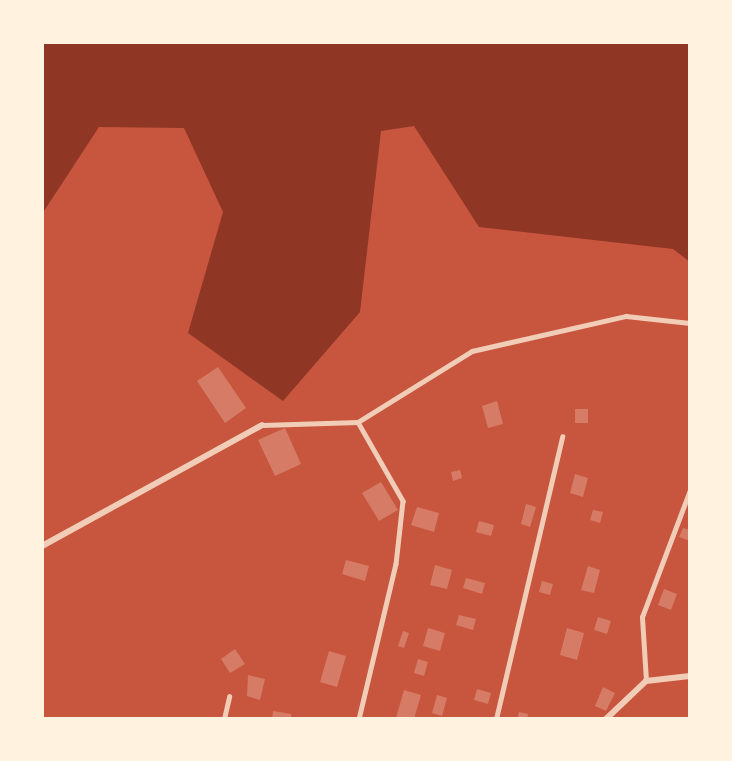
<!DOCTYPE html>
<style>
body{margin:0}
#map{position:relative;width:732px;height:761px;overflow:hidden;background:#c8553d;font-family:Manrope,sans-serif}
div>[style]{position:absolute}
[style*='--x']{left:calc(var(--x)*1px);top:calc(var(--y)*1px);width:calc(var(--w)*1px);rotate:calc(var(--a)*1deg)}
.water>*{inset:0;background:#8f3625}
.building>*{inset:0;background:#d67c66}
.service>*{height:4.5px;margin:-2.25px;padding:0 2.25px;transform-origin:2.25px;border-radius:2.25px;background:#f1ccb7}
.minor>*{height:6px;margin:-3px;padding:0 3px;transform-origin:3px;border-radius:3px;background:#f1ccb7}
span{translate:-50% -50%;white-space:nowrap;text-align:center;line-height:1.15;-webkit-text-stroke:6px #fff3e0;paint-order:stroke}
.frame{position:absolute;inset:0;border:44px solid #fff3e0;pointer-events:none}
</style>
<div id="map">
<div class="water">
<i style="clip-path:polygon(42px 42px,690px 42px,690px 262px,673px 249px,479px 227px,414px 126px,381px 131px,360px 312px,283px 401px,188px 333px,223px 212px,184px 128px,99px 127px,42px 214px)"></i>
</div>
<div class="building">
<i style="clip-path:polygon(218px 367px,246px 408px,225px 423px,197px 381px)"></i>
<i style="clip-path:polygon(497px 401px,503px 424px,488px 428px,482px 406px)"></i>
<i style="clip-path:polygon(575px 409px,588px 409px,588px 423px,575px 423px)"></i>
<i style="clip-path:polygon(285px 428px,301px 464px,275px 476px,258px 440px)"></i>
<i style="clip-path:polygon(460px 470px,462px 478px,453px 481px,451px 472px)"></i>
<i style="clip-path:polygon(575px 474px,588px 478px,583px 497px,570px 493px)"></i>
<i style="clip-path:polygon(381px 482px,398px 510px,379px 521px,362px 493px)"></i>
<i style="clip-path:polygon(526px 504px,536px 507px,530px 527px,521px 524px)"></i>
<i style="clip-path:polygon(417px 507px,439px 513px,434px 532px,411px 525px)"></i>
<i style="clip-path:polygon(593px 510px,603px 512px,600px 523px,590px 520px)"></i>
<i style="clip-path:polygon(479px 521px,494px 525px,491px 536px,476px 532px)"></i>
<i style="clip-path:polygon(683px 528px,690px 530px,690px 541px,679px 537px)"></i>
<i style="clip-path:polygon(346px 560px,369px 566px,365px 581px,342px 574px)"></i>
<i style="clip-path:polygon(435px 565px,452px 570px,447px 589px,430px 585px)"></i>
<i style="clip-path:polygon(588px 566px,600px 570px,594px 593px,581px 590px)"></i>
<i style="clip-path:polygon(466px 578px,485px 583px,482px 594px,463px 588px)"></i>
<i style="clip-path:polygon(542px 581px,553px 584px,550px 595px,539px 592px)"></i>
<i style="clip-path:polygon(664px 589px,677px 594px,671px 610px,658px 605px)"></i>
<i style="clip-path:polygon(459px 615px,476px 619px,473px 630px,456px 625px)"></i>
<i style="clip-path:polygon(598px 617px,611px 621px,607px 634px,594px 630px)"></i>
<i style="clip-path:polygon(428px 628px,445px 633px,440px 651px,423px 646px)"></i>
<i style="clip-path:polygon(567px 628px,584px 633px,577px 660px,560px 655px)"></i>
<i style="clip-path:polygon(403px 631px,409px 633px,404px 648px,398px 646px)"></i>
<i style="clip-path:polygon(235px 649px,245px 664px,230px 673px,221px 659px)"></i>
<i style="clip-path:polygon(329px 651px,346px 656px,337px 687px,320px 682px)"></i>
<i style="clip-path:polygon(418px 659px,428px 662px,424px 676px,414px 673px)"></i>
<i style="clip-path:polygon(248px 675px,265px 679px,260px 700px,247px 696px)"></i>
<i style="clip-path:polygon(603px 687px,615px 693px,606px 711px,595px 706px)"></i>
<i style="clip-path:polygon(477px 689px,491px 693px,488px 704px,474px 700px)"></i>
<i style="clip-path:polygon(404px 690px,421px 695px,414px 719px,396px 718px)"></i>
<i style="clip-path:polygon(437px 695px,447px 698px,442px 716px,432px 713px)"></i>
<i style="clip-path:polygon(273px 711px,291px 714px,291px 719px,272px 719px)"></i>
<i style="clip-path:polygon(519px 712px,528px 714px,527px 719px,517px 719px)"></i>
</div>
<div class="service">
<i style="--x:358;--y:422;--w:91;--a:60.3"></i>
<i style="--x:403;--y:501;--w:63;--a:96.3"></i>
<i style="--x:396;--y:564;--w:159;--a:103.4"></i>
<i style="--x:262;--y:425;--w:96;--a:-1.8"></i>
<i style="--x:358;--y:422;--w:134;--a:-31.9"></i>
<i style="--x:472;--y:351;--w:158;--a:-12.8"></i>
<i style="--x:626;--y:316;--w:64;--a:6.2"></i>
<i style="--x:646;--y:681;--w:64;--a:-93.6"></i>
<i style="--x:642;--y:617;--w:136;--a:-69.3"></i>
<i style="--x:224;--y:719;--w:23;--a:-77"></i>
<i style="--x:496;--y:719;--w:290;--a:-76.8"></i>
</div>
<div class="minor">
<i style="--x:42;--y:546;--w:251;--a:-28.8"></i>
<i style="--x:606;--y:719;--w:55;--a:-43.5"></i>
<i style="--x:646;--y:681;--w:44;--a:-6.5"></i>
</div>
<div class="frame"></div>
</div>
